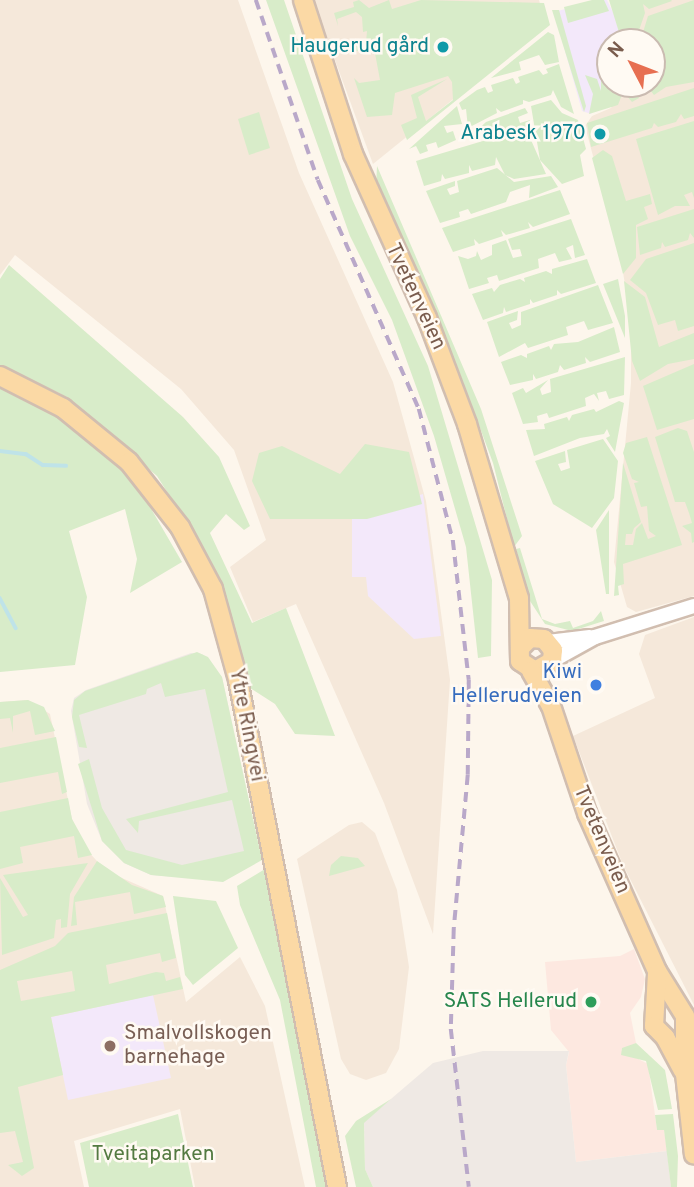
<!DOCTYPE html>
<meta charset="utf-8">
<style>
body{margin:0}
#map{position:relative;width:694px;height:1187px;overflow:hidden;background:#fdf6ec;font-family:Overpass,sans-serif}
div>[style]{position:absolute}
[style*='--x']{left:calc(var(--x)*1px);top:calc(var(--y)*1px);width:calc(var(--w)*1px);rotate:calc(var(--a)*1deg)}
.residential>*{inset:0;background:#f5e8da}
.commercial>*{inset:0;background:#fde8e0}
.industrial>*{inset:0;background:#efe9e4}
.education>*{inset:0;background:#f3e8fa}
.green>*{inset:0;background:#d8ecc9}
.stream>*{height:3.5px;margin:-1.75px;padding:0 1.75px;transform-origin:1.75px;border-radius:1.75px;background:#bfe3e8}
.roads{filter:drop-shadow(2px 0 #d1beb0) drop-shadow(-2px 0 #d1beb0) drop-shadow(0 2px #d1beb0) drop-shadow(0 -2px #d1beb0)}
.minor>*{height:14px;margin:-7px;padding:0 7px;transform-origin:7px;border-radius:7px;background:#fff}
.major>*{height:18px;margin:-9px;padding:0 9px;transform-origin:9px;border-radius:9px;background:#fbd9a5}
.rail>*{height:3.5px;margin-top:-1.75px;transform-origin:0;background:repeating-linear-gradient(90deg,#b9a8c9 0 10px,transparent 0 17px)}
.dots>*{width:19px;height:19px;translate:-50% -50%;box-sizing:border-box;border:4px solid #fffaf3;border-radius:50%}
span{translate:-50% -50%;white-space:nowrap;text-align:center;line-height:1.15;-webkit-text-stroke:5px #fffaf3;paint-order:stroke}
.culture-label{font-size:21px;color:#0d838f}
.right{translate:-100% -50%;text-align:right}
.street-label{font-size:21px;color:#7a5c4d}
.shop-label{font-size:21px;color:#366cbe}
.leisure-label{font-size:21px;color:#27864d}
.education-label{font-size:21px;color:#785e54}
.left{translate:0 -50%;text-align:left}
.park-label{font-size:21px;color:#537a41}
.north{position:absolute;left:596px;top:28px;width:70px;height:70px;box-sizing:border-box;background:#fffaf3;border:2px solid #cabbb1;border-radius:50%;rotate:312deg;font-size:19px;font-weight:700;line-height:28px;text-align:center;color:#7a5c4d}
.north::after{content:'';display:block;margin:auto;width:24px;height:32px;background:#e76f51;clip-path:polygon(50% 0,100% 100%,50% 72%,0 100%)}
</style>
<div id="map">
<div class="residential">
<i style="clip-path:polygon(0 0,238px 0,299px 173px,393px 382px,426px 501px,450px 680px,433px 934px,384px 803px,296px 604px,253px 622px,230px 567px,266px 540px,234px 450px,181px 389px,15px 255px,0 275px)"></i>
<i style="clip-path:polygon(313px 0,539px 0,545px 25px,373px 164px)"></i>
<i style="clip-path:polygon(611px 0,694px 0,694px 596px,636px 612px,627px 607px,614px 562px,631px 383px,631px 326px,622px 265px,585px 126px,592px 116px,611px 108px,623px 84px,652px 84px,652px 42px,624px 42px)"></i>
<i style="clip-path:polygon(694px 617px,694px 1005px,623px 865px,573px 736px,655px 698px,639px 654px,645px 635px)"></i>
<i style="clip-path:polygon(28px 700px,50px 714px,72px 819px,86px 849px,106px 871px,163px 896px,186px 1002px,240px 957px,265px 1006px,305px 1187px,195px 1187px,180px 1109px,74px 1141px,84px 1187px,0 1187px,0 702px)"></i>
<i style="clip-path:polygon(362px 822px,375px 833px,397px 890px,409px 967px,399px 1049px,386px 1073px,366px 1080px,350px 1074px,341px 1059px,297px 859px,349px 825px)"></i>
</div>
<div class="commercial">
<i style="clip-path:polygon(634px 949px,645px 979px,641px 997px,630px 1013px,636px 1043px,621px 1050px,648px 1064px,657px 1130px,664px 1129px,667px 1151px,576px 1162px,566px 1065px,569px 1052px,551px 1030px,545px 962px,620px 956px)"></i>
</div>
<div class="industrial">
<i style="clip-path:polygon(191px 653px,202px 654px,222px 677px,262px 860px,189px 878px,151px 875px,124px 863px,102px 841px,87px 804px,71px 711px,74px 698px,86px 690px)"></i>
<i style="clip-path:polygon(483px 1051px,569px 1051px,566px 1065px,576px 1162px,667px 1151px,671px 1187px,373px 1187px,365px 1169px,364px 1122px,433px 1063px)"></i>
</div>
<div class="education">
<i style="clip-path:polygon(599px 0,607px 0,624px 34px,623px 42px,610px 42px,610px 84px,591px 114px,582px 111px,554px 12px)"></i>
<i style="clip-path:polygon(423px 494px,441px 636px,414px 639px,368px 596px,366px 577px,352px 577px,352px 516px)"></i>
<i style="clip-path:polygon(153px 995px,171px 1078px,68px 1100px,51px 1017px)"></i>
</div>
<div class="green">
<i style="clip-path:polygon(266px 0,284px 0,352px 199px,428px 366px,492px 580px,491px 656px,478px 658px,466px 547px,434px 436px,392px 320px,350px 236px)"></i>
<i style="clip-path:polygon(359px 0,369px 8px,389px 0,392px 9px,421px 0,544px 3px,550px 25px,407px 140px,401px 125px,417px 118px,411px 95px,447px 79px,418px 97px,426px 121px,453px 100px,452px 82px,448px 76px,395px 93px,392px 115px,367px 117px,354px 78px,359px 83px,380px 80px,374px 48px,346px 53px,342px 43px,348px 48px,366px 43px,367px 31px,363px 32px,362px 17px,356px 12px,337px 19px,338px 26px,334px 13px,354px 7px,353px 2px)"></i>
<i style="clip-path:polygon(592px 0,604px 0,609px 11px,568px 23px,564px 7px)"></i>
<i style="clip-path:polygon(609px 0,671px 0,672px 1px,649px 9px,643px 4px,645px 13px,635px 42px,622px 42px)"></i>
<i style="clip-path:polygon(694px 0,694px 82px,666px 87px,654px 95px,647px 86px,636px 89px,639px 98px,632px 102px,626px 95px,629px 84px,652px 84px,652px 42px,640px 42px,648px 16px)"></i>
<i style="clip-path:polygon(552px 10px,559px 10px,586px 106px,584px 112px)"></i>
<i style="clip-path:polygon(548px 32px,554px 35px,559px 62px,545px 65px,539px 55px,519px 62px,521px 70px,491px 78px)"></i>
<i style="clip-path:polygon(559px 64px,574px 114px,561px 107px,553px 90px,551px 95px,529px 102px,523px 100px,523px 104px,501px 112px,496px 108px,497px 113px,468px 128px,466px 109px,462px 110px,459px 103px,477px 90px,485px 87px,488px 93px,493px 91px,491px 85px,513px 78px,516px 84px,520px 82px,518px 77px,539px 70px,543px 75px,548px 73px,546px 69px)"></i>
<i style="clip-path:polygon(585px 75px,597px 79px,601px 91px,601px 81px,610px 75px,610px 84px,626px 84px,618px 105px,589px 114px,593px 94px)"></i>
<i style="clip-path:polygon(694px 88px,694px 116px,684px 119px,681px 114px,676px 122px,658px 127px,654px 123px,652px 128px,591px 147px,587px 123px)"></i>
<i style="clip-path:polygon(551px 100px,562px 113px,578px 120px,586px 149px,580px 155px,584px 176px,562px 184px,540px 160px,531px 106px)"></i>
<i style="clip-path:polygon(457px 106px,462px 124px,444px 126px,447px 133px,453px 131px,456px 140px,438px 148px,436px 142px,426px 145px,428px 151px,420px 154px,416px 146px,409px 149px)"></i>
<i style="clip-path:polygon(525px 108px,528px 113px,518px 117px,520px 123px,530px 120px,532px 136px,485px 130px,470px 137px,486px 122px)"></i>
<i style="clip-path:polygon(259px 112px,270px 148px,249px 155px,238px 119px)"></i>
<i style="clip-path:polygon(694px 121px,694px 198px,692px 192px,684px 195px,690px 206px,675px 206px,658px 215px,636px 139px)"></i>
<i style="clip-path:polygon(503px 135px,531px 140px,546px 174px,514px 179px,505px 175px,496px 157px,495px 165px,472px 171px,469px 165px,469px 173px,445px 179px,442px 174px,441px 181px,424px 186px,416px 161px)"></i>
<i style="clip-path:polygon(603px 150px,612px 156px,626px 201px,650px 194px,652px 204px,644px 207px,648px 219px,636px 225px,636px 258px,623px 274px,592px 158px)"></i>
<i style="clip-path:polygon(377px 166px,481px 409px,522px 536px,514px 547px,493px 463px,457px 366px,376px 187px)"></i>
<i style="clip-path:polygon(497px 168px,514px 182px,551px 176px,558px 187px,529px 198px,530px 185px,510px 192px,506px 202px,471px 214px,468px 209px,459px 212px,460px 217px,440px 223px,426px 191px,455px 181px,455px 186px,447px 189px,450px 195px,459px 192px,457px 181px)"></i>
<i style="clip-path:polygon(560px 190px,570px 214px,533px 227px,528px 222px,530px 228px,506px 235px,501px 230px,503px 236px,479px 244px,474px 239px,475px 245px,453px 252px,442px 228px)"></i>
<i style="clip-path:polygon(694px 209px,694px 238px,690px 233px,688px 240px,665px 247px,662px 242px,661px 248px,640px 255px,637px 227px)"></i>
<i style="clip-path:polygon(571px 219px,585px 255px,575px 258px,573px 245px,566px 248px,572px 259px,559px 262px,555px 253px,538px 259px,539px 268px,499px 281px,497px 275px,487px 278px,489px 283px,469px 289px,458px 256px,468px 259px,476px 256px,477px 251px,481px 260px,492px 255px,492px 245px,506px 240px,513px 258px,522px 256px,520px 249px,512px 250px,508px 239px)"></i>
<i style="clip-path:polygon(694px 243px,694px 326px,678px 331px,675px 320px,658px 325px,646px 293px,630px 280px,646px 259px)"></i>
<i style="clip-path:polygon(587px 259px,596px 283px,561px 294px,557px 290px,557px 295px,533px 303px,530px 299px,530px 304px,506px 312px,504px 307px,503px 313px,483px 320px,472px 294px,492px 288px,494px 292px,500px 285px,520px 279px,525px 282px,524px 278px,546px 271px,552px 274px,552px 269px)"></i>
<i style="clip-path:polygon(9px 265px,183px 417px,219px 457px,250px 526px,244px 530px,226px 514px,210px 533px,252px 623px,286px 608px,335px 736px,295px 734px,275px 704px,250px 688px,226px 604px,190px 528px,157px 476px,61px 394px,0 365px,0 279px)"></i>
<i style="clip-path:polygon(618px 279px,625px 316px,625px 338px,603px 284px)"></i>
<i style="clip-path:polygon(624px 281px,645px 297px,659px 347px,694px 333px,694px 359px,668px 364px,640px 381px,632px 361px)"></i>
<i style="clip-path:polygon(598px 285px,613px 323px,588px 330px,584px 321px,566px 327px,568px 335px,528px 348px,525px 343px,499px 357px,487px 322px,518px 311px,517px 320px,509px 323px,512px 329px,521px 325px,521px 312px)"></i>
<i style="clip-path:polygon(614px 327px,620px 352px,590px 362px,585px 357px,586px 363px,564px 370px,560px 365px,558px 372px,536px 379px,533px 374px,533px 380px,510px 385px,501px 362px,521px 355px,527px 358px,527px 354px,549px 346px,551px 350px,554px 344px,578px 342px)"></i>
<i style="clip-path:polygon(625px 357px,624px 395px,609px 399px,606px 391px,597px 393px,599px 401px,594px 394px,585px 398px,586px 406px,549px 418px,547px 413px,537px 416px,538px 422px,523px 424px,512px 393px,523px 388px,526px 393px,548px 380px,540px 389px,542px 395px,551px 392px,550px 379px)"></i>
<i style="clip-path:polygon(694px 364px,694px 419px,657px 430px,643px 386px)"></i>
<i style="clip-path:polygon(0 386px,38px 403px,92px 437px,139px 488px,182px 562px,130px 593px,137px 559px,125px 509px,69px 531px,87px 597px,75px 665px,0 672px)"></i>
<i style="clip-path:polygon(619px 401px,624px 403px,615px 452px,606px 438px,610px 436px,607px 429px,604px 434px,580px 438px,534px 456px,526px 430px,545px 429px,544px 424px,567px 417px,569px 421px,572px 415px,594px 409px,596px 412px)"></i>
<i style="clip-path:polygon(678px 428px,687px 431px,694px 452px,694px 542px,692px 543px,691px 533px,682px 526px,692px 523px,689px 513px,685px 502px,675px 502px,655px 437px)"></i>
<i style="clip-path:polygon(647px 437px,682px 545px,623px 564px,624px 584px,618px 586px,619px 595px,614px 596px,623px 463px,641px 522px,634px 528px,632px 534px,626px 534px,625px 545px,633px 545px,636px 529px,642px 523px,648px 539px,656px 536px,649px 531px,647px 506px,641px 507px,634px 483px,639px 482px,632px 479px,623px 453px,626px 443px)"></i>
<i style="clip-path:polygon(603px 439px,618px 461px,614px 498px,592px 528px,553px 504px,535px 461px,565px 451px,566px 462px,558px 464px,561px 471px,570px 468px,567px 450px)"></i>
<i style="clip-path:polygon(365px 444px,409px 452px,422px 504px,367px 519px,270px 519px,252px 481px,259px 453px,282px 446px,340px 474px)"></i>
<i style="clip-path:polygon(609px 510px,609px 594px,606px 594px,596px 530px)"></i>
<i style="clip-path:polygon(520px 548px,542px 619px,555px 624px,570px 621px,573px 628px,593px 621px,601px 611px,604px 621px,572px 631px,545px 624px,530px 601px,516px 549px)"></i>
<i style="clip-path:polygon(197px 652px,208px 657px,222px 677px,262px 860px,223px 882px,151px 875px,124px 863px,102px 841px,78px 764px,89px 759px,102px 808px,126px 850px,182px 865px,244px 851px,232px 800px,139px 821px,138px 833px,126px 819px,228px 792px,205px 689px,165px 697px,161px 683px,147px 689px,146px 694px,79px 715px,87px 748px,79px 747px,72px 717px,74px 700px,85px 691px)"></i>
<i style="clip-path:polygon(28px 700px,44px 707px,55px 731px,35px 735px,30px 711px,13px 716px,13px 733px,10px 718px,0 719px,0 702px)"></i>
<i style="clip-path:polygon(56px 737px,67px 792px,62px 794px,58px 772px,0 783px,0 748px)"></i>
<i style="clip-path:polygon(68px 798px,72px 819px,92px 855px,78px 858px,74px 836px,20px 847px,23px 863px,0 869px,0 812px)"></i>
<i style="clip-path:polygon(341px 856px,358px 858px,365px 866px,329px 876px,331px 865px)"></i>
<i style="clip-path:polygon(97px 861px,132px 885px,163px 896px,166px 907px,134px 914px,130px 892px,75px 902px,77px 925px,71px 926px,74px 897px)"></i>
<i style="clip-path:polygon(88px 863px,70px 894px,67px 927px,61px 928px,61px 919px,56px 920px,54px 938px,2px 955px,0 878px,23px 917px,28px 915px,3px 875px)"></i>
<i style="clip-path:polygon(265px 869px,307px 1080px,329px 1187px,316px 1187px,280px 1000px,240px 905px,237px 886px)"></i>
<i style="clip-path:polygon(173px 896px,216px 901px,238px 948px,193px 985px,185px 975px)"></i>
<i style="clip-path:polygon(evenodd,167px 913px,176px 958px,162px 962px,160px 953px,106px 965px,109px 984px,156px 972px,164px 973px,166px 981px,180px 977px,183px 989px,51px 1017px,63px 1075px,18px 1087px,34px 1168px,22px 1176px,8px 1165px,23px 1162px,15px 1131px,0 1133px,0 970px,55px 946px,68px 933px,167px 913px,72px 971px,75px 991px,21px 1001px,17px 981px,72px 971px)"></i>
<i style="clip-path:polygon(636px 1043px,665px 1070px,672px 1109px,658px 1110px,646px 1061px,621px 1055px,622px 1048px)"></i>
<i style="clip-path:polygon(391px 1099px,364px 1123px,365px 1169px,373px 1187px,356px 1187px,345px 1136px,356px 1121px)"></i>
<i style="clip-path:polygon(178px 1114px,193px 1187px,89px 1187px,80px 1143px)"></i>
<i style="clip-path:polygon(673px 1114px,678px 1156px,677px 1187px,671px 1187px,664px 1130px,657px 1130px,655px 1115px)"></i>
</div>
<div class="stream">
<i style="--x:0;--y:451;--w:26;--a:7"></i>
<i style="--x:26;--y:454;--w:20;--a:33"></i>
<i style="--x:43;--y:465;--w:23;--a:2"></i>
<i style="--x:0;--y:598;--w:34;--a:62"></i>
</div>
<div class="roads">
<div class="minor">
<i style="--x:548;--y:642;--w:42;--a:-6.8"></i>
<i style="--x:552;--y:661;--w:49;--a:-29.2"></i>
<i style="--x:595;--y:637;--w:104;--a:-17.4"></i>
</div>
<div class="major">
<i style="--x:303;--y:0;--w:162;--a:72"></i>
<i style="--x:353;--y:154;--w:180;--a:65.7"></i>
<i style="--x:427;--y:318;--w:113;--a:69.3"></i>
<i style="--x:467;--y:424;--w:182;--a:73.4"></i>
<i style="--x:519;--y:598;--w:63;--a:89.1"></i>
<i style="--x:520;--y:661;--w:18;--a:34"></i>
<i style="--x:535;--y:671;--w:20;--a:-30"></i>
<i style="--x:552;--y:661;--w:11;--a:-85"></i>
<i style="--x:553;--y:650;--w:14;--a:-129"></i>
<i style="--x:544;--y:639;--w:14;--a:-176"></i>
<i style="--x:530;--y:638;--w:14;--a:135"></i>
<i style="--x:0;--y:376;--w:71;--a:26.9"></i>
<i style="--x:63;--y:408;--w:85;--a:39.3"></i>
<i style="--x:129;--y:462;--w:83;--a:51.9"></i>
<i style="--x:180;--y:527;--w:70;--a:62"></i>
<i style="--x:213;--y:589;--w:94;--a:74.6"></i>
<i style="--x:238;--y:680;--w:517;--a:78.95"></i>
<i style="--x:531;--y:671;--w:40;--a:60.3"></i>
<i style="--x:551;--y:706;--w:113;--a:71.4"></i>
<i style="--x:587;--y:813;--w:173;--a:66.1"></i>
<i style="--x:657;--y:971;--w:53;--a:58.1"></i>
<i style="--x:685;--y:1016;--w:58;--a:90"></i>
<i style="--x:685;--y:1074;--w:81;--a:83.7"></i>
<i style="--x:657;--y:974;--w:52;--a:93.3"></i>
<i style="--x:654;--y:1026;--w:16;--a:45"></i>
<i style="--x:665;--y:1037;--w:38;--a:62"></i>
</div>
</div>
<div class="rail">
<i style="--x:256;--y:0;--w:190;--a:71"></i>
<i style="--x:318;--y:180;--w:250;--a:66.2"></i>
<i style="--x:419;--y:409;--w:135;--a:75.5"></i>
<i style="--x:453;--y:540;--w:141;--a:83.5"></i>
<i style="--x:469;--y:680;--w:95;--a:90.6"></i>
<i style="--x:468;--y:775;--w:155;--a:95.2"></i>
<i style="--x:454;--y:929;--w:100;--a:91.7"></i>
<i style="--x:451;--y:1029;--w:159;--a:83.5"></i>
</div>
<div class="dots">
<i style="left:443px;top:47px;background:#0f9aa8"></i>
<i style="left:600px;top:134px;background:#0f9aa8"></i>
<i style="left:596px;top:685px;background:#3f7fe0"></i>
<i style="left:591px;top:1002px;background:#2e9e5b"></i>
<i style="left:110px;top:1046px;background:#8d6e63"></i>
</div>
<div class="culture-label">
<span class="right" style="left:429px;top:47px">Haugerud gård</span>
<span class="right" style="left:586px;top:134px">Arabesk 1970</span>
</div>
<div class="street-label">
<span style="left:415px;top:297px;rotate:65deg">Tvetenveien</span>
<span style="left:246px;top:725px;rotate:79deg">Ytre Ringvei</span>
<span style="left:601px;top:840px;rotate:67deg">Tvetenveien</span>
</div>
<div class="shop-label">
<span class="right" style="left:582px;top:685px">Kiwi<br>Hellerudveien</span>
</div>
<div class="leisure-label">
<span class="right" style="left:577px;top:1002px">SATS Hellerud</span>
</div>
<div class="education-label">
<span class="left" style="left:124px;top:1046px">Smalvollskogen<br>barnehage</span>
</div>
<div class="park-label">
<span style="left:153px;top:1155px">Tveitaparken</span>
</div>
<div class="north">N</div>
</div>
